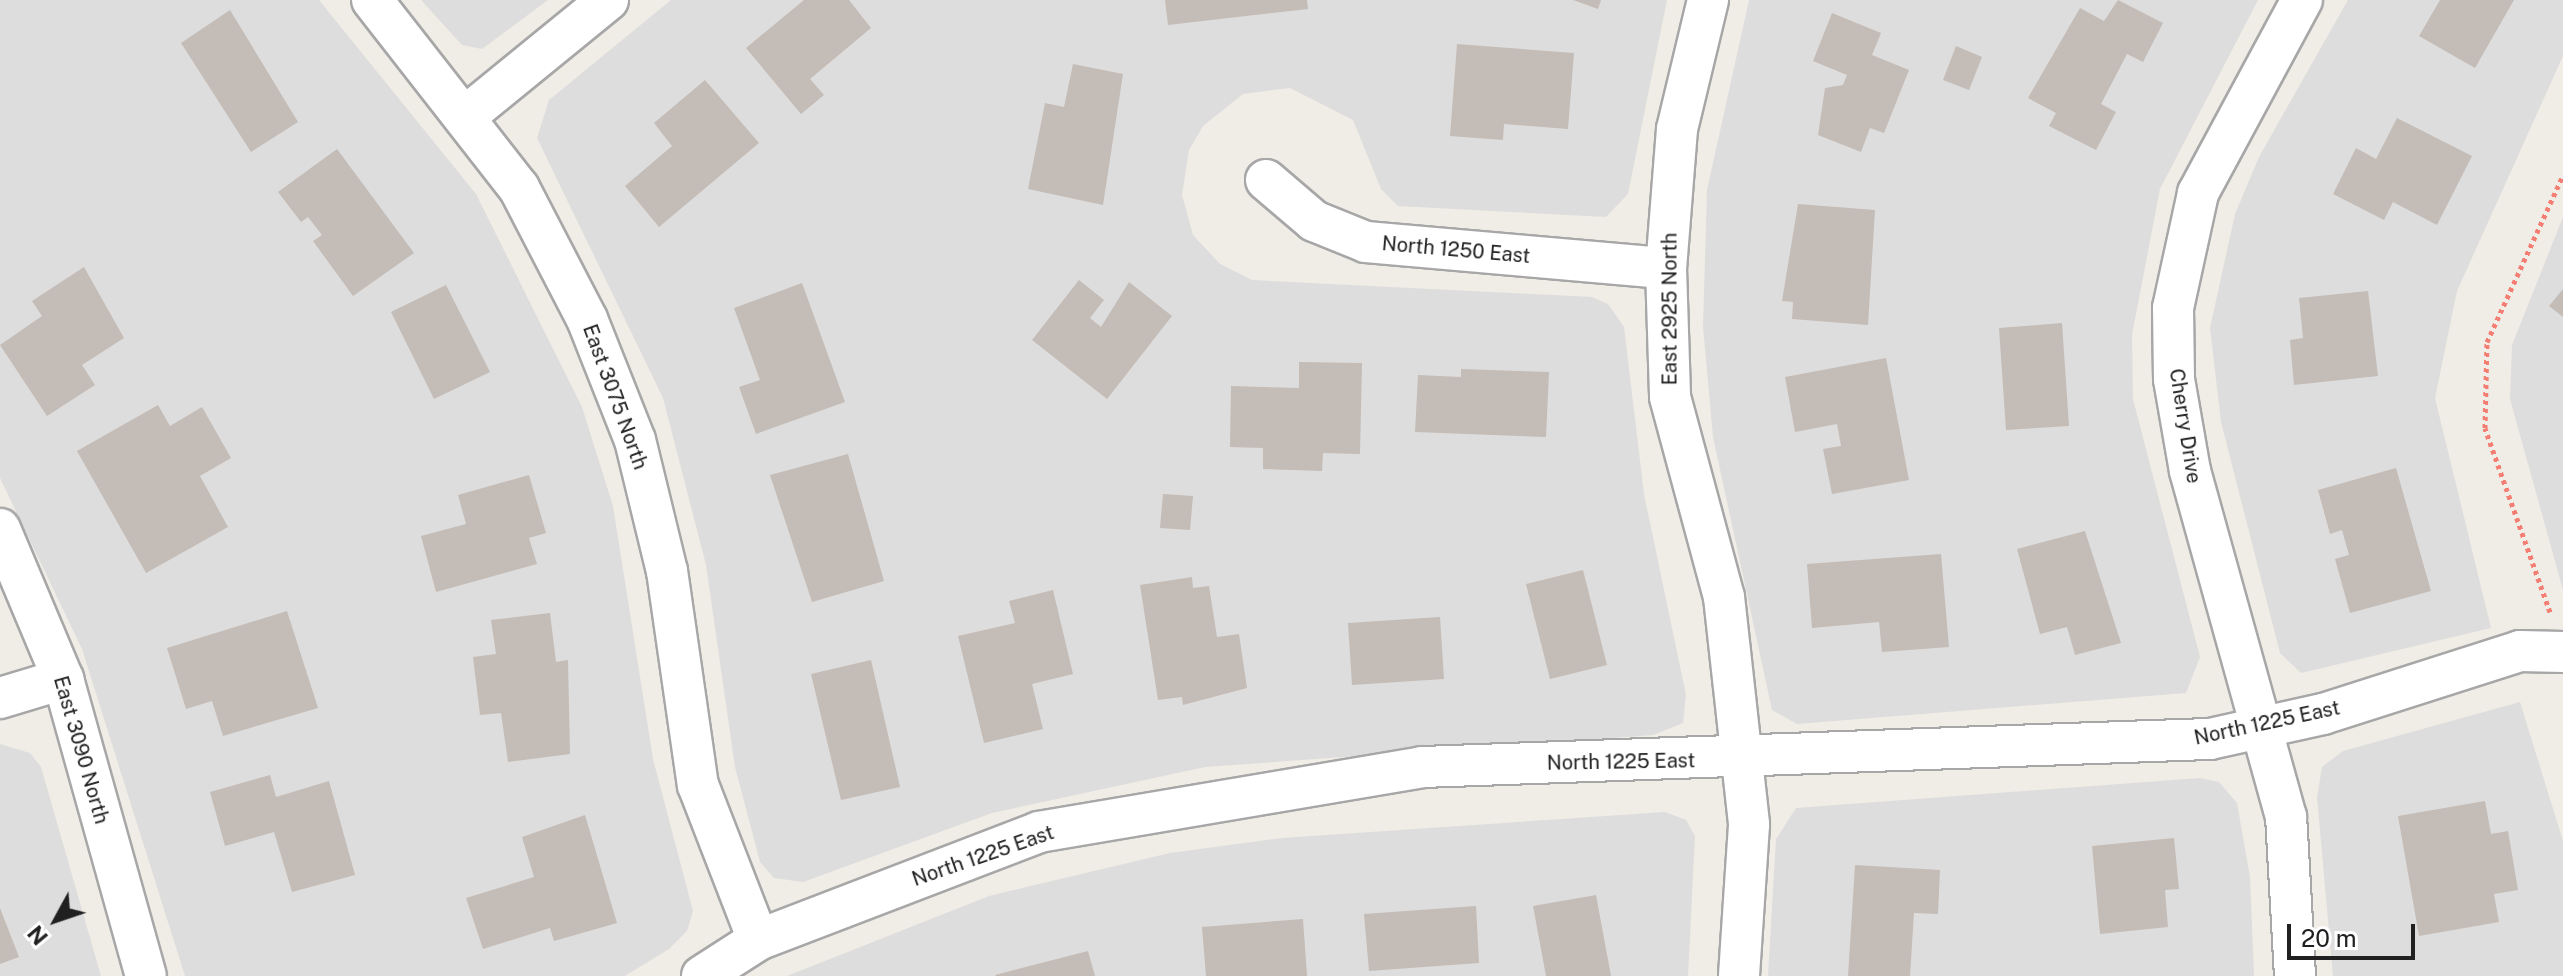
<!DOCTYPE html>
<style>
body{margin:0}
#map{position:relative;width:2563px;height:976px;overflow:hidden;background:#f0ece6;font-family:"Public Sans",sans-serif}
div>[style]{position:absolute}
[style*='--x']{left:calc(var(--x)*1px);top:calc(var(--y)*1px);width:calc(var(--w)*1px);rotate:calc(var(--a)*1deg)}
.residential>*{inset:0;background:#dedddd}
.building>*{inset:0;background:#c4bcb6}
.path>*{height:5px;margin-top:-2.5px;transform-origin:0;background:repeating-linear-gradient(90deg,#f47e74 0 4px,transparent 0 8px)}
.roads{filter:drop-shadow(2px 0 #a7a7a7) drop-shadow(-2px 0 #a7a7a7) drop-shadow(0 2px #a7a7a7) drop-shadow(0 -2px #a7a7a7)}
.street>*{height:40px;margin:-20px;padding:0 20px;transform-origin:20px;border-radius:20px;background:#fff}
span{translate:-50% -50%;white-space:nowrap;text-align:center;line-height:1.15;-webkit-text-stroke:8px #fff;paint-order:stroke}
.street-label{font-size:20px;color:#202020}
.north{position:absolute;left:16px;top:880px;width:80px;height:80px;-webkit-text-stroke:6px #fff;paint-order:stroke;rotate:230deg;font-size:22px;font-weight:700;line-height:32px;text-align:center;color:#202020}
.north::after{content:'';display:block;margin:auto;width:28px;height:36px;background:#202020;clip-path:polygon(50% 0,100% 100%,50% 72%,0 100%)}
.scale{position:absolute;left:2287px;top:924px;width:128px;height:36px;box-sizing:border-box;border:4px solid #202020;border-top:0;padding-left:10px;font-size:24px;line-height:28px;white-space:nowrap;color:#202020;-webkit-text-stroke:6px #fff;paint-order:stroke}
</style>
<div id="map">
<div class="residential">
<i style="clip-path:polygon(0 0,319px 0,476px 194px,582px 407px,613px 506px,653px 759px,693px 911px,687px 931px,669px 949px,625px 976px,185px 976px,82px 649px,0 478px)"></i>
<i style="clip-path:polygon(421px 0,548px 0,482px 49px,462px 45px)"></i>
<i style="clip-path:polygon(671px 0,1667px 0,1628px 194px,1606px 217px,1398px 206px,1381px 189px,1353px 120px,1290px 88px,1243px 94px,1203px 126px,1189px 150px,1182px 195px,1193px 235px,1220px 264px,1252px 280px,1592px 297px,1608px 304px,1624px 327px,1644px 494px,1686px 695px,1683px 723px,1653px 735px,1205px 767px,992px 813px,803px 882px,774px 878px,760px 862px,735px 767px,706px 565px,663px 398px,537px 138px,549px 100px)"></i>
<i style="clip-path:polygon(1749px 0,2258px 0,2160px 189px,2132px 335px,2133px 399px,2200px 657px,2186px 693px,1797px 724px,1772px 710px,1713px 437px,1703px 327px,1707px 190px)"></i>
<i style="clip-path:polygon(2348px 0,2563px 0,2563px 56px,2457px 291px,2435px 398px,2491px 628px,2301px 673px,2280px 653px,2221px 422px,2210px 328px,2235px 214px,2259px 157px)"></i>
<i style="clip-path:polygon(2563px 217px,2563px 590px,2510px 399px,2512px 345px)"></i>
<i style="clip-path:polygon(2520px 702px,2563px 841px,2563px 976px,2333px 976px,2317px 797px,2322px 767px,2343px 751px)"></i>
<i style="clip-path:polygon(0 744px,30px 753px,41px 767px,101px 976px,0 976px)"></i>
<i style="clip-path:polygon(2200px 778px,2219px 782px,2237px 803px,2250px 877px,2254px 976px,1768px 976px,1776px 839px,1796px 808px)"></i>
<i style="clip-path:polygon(1665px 812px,1686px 820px,1695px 836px,1688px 976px,787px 976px,989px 896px,1170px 853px,1282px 838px)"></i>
</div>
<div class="building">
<i style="clip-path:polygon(804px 0,849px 0,871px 28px,810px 79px,824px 95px,801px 114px,746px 48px)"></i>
<i style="clip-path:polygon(1165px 0,1307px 0,1308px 9px,1168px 25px)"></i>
<i style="clip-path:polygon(1573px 0,1601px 0,1598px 9px)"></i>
<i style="clip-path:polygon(2118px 0,2163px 23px,2143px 62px,2127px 54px,2101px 104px,2116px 112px,2096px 150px,2049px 126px,2056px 113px,2028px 98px,2080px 8px,2104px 21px)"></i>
<i style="clip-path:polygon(2440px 0,2514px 0,2475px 68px,2419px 36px)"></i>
<i style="clip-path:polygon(230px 10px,298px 122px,251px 152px,181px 43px)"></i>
<i style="clip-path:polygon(1832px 13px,1881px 33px,1872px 55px,1909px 70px,1884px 133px,1870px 128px,1861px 152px,1818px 135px,1825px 88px,1843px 85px,1847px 75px,1813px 61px)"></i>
<i style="clip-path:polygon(1457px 44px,1574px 53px,1568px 129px,1504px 124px,1503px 140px,1450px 136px)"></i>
<i style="clip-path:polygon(1956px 46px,1982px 57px,1969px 90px,1943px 80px)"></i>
<i style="clip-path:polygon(1073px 64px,1123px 74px,1103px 205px,1028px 189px,1045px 103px,1064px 107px)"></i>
<i style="clip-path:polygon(705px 80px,759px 143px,659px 227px,625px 186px,672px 146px,654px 123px)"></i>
<i style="clip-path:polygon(2397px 118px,2472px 156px,2437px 225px,2393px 202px,2384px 220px,2333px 194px,2356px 148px,2376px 159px)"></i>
<i style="clip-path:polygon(337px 149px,414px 253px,353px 296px,313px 241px,322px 235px,308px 217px,301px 222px,278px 192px)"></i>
<i style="clip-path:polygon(1798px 204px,1875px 210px,1868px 325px,1792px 319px,1793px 302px,1782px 301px)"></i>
<i style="clip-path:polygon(84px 267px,124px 338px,82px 365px,95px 385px,47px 416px,0 345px,42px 316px,32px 301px)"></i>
<i style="clip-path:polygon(1079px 280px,1104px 300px,1090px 318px,1101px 327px,1129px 282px,1172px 316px,1107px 399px,1032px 340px)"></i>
<i style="clip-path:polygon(802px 283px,845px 402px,756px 434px,739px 387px,760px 380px,734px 308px)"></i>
<i style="clip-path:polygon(446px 285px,490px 372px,434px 399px,391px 312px)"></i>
<i style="clip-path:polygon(2563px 289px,2563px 317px,2549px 306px)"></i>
<i style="clip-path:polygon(2368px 291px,2378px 376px,2294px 385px,2290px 340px,2303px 338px,2299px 298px)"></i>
<i style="clip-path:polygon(2062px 323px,2069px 426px,2006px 430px,1999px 328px)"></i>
<i style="clip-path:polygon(1886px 358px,1909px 480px,1832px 494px,1823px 449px,1841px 446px,1837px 424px,1795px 432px,1785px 377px)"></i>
<i style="clip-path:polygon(1299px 362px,1362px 363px,1360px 454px,1323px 453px,1322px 471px,1263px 469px,1263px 448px,1230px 447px,1231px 386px,1299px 388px)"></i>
<i style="clip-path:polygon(1461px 369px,1549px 372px,1546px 437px,1415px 432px,1418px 375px,1461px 377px)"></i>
<i style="clip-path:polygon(158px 405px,170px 426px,202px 407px,231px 458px,200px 476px,228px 527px,146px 573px,77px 451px)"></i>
<i style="clip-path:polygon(848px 454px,884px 581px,812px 602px,770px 475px)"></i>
<i style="clip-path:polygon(2396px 468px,2431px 591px,2350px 613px,2335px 559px,2349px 555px,2342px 530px,2330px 534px,2318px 490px)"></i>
<i style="clip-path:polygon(529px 475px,546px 533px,529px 538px,537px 564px,436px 592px,421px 536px,466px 524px,458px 495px)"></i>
<i style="clip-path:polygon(1163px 494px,1193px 496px,1190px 530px,1160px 528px)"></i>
<i style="clip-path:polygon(2085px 531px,2121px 643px,2075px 655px,2067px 627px,2040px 634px,2017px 549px)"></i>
<i style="clip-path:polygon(1941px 554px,1949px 647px,1882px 652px,1879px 622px,1812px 628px,1807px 564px)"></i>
<i style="clip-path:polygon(1583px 570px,1607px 665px,1550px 679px,1526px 584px)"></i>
<i style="clip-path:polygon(1192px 577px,1193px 588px,1209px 586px,1217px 637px,1239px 634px,1247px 688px,1183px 705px,1182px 697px,1158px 700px,1140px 585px)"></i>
<i style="clip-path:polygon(1053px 590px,1073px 674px,1032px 684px,1043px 729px,984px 743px,958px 636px,1015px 623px,1009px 601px)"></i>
<i style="clip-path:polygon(287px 611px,318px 708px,223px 736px,212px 701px,186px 709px,167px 648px)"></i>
<i style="clip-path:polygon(550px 613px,556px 662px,568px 660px,570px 754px,508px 762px,501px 713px,480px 715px,473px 657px,496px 654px,491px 620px)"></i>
<i style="clip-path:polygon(1440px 617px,1444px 679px,1352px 685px,1348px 623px)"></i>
<i style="clip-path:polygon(871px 660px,900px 787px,841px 800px,811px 674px)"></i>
<i style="clip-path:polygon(270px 775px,276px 797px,329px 781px,355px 875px,292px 892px,274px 832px,225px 846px,210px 792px)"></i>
<i style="clip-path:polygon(2485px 801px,2491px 834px,2508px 831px,2518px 890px,2494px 894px,2499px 922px,2419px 936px,2398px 816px)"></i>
<i style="clip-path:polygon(585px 815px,617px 923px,554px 941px,550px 928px,483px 949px,466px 898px,534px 877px,522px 837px)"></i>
<i style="clip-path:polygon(2174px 838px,2179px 889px,2165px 890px,2168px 927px,2100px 934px,2092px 846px)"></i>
<i style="clip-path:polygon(1855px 865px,1940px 870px,1938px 914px,1914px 913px,1910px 976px,1848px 976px)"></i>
<i style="clip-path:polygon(1596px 895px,1611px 976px,1546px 976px,1533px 906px)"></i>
<i style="clip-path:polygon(1476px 906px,1479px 963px,1369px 971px,1364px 914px)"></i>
<i style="clip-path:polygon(0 908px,19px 957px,0 964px)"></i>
<i style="clip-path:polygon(1303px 919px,1307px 976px,1206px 976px,1202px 927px)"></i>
<i style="clip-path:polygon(1088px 951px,1095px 976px,996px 976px,995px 975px)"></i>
</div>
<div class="path">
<i style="--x:2550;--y:612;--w:195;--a:-109.5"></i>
<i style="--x:2485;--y:428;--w:86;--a:-88.7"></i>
<i style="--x:2487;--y:342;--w:183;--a:-65.5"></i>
</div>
<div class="roads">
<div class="street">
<i style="--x:372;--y:0;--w:239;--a:52"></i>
<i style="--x:519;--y:188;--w:148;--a:62.6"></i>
<i style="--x:587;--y:319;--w:130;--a:68.4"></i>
<i style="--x:635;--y:440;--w:135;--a:76.3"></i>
<i style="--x:667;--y:571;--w:216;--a:81.8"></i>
<i style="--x:698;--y:785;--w:166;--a:68.8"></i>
<i style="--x:1708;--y:0;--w:133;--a:103.5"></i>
<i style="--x:1677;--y:129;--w:139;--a:94.5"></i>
<i style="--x:1666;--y:268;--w:129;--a:88.2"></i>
<i style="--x:1670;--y:397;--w:207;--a:74.9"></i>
<i style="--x:1724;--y:597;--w:229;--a:83.7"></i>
<i style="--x:1749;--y:825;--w:151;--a:93.8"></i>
<i style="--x:467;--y:115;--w:182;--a:-39.2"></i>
<i style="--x:1266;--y:180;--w:63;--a:40.5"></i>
<i style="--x:1314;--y:221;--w:56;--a:22"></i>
<i style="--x:1366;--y:242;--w:301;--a:5"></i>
<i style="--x:0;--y:529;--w:163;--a:67.2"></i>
<i style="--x:63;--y:679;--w:308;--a:74.4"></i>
<i style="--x:0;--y:698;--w:66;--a:-16.8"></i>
<i style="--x:702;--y:976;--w:67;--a:-32.7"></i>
<i style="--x:758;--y:940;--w:301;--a:-21"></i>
<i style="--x:1039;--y:832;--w:388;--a:-9.6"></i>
<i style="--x:1422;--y:767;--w:788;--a:-2.04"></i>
<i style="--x:2210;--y:739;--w:116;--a:-12.5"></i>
<i style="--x:2323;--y:714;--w:207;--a:-17.7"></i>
<i style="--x:2520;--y:651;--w:43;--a:1.3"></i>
<i style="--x:2295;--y:976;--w:159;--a:-93.2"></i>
<i style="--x:2286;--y:817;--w:359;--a:-105.5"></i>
<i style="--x:2190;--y:471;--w:93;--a:-99.9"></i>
<i style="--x:2174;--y:379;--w:71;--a:-90.8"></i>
<i style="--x:2173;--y:308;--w:118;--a:-77.7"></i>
<i style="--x:2198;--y:193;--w:219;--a:-61.7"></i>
</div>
</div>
<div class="street-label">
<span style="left:1456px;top:250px;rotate:5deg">North 1250 East</span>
<span style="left:1670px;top:309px;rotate:-90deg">East 2925 North</span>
<span style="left:615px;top:397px;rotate:70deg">East 3075 North</span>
<span style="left:2185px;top:426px;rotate:81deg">Cherry Drive</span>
<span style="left:2267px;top:723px;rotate:-12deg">North 1225 East</span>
<span style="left:81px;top:750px;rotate:74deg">East 3090 North</span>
<span style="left:1621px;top:762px;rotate:-1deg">North 1225 East</span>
<span style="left:983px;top:856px;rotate:-19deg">North 1225 East</span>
</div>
<div class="north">N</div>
<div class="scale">20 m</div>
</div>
